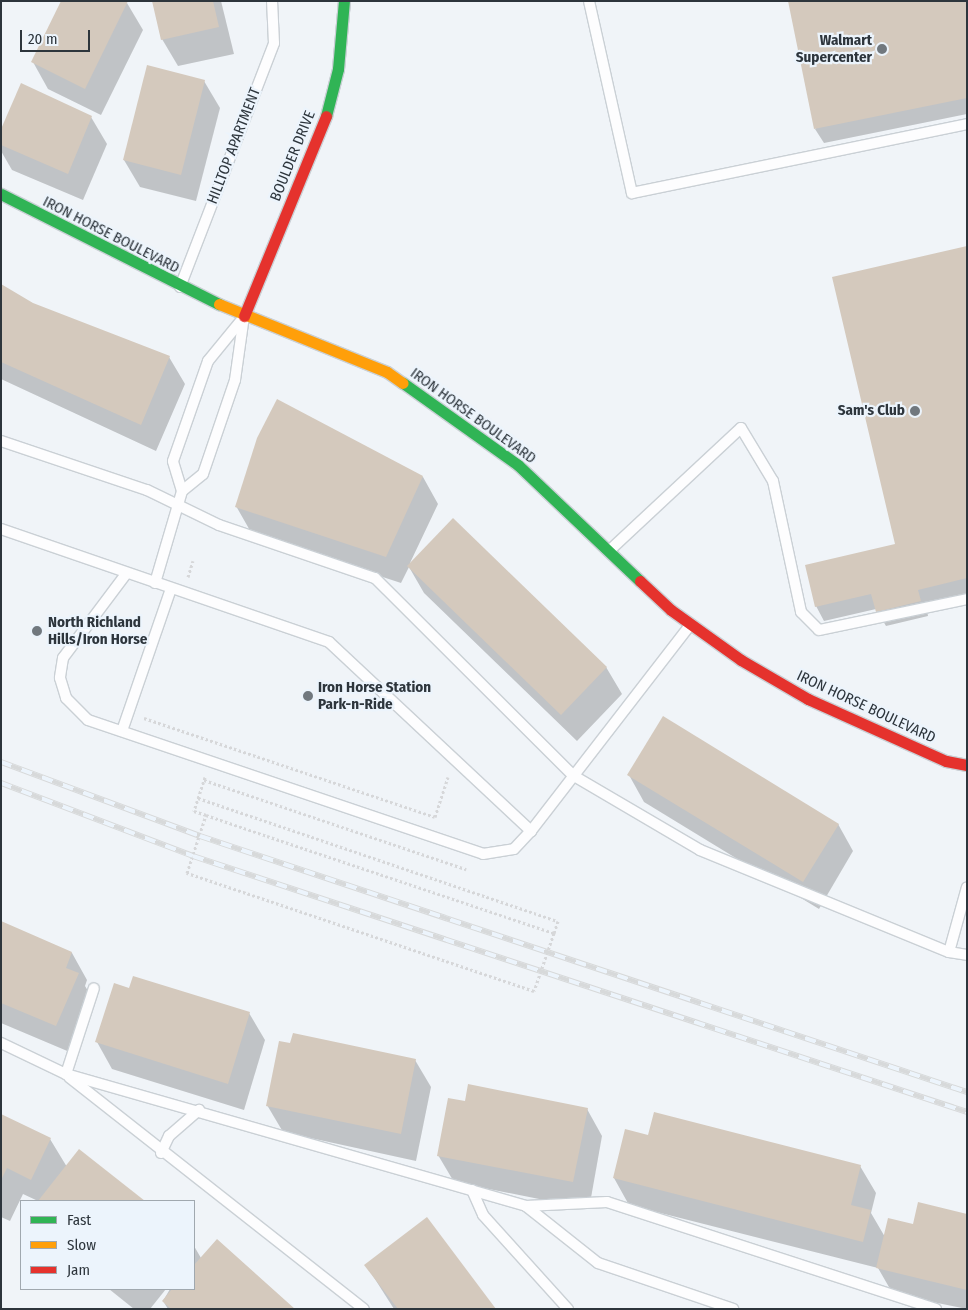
<!DOCTYPE html>
<style>
body{margin:0}
#map{position:relative;width:968px;height:1310px;overflow:hidden;background:#f0f4f8;font-family:"Fira Sans Condensed",sans-serif}
div>[style]{position:absolute}
[style*='--x']{left:calc(var(--x)*1px);top:calc(var(--y)*1px);width:calc(var(--w)*1px);rotate:calc(var(--a)*1deg)}
.shadow>*{inset:0;background:#0003}
.building>*{inset:0;background:#d4c9bd}
.path>*{height:3px;margin-top:-1.5px;transform-origin:0;background:repeating-linear-gradient(90deg,#d6d7d9 0 2.5px,transparent 0 5px)}
.roads{filter:drop-shadow(1px 0 #cad0d5) drop-shadow(-1px 0 #cad0d5) drop-shadow(0 1px #cad0d5) drop-shadow(0 -1px #cad0d5)}
.lane>*{height:10px;margin:-5px;padding:0 5px;transform-origin:5px;border-radius:5px;background:#fdfdfe}
.fast>*{height:11px;margin:-5.5px;padding:0 5.5px;transform-origin:5.5px;border-radius:5.5px;background:#30b455}
.slow>*{height:11px;margin:-5.5px;padding:0 5.5px;transform-origin:5.5px;border-radius:5.5px;background:#ff9f0a}
.jam>*{height:11px;margin:-5.5px;padding:0 5.5px;transform-origin:5.5px;border-radius:5.5px;background:#e5322d}
.rail>*{height:5.5px;margin-top:-2.75px;transform-origin:0;background:repeating-linear-gradient(90deg,#ecf4fc 0 11px,#d7d9da 0 22px);box-sizing:border-box;border-block:1px solid #d7d9da}
.dots>*{width:14px;height:14px;translate:-50% -50%;box-sizing:border-box;border:2px solid #ecf4fc;border-radius:50%}
span{translate:-50% -50%;white-space:nowrap;text-align:center;line-height:1.15;-webkit-text-stroke:4.5px #ecf4fc;paint-order:stroke}
.poi-label{font-size:15px;color:#2d353c;font-weight:700}
.right{translate:-100% -50%;text-align:right}
.left{translate:0 -50%;text-align:left}
.street-label{font-size:15px;color:#2d353c}
.frame{position:absolute;inset:0;border:2px solid #2d353c;pointer-events:none}
.legend{position:absolute;left:20px;top:1200px;width:175px;height:90px;box-sizing:border-box;background:#ecf4fc;border:1px solid #a0a8af;margin:0;padding:6px 9px;list-style:none;font-size:15px;color:#2d353c}
.legend li{display:flex;align-items:center;gap:10px;height:25px}
.legend b{width:25px;border:1px solid #a0a8af}
.scale{position:absolute;left:20px;top:30px;width:70px;height:22px;box-sizing:border-box;border:2px solid #2d353c;border-top:0;padding-left:6px;font-size:15px;line-height:18px;white-space:nowrap;color:#2d353c;-webkit-text-stroke:4px #ecf4fc;paint-order:stroke}
</style>
<div id="map">
<div class="shadow">
<i style="clip-path:polygon(153px 1px,221px 1px,234px 54px,178px 66px,162px 39px)"></i>
<i style="clip-path:polygon(967px 1px,967px 114px,824px 143px,815px 129px)"></i>
<i style="clip-path:polygon(127px 3px,143px 30px,101px 115px,48px 89px,33px 62px)"></i>
<i style="clip-path:polygon(204px 81px,220px 108px,196px 201px,140px 187px,124px 160px)"></i>
<i style="clip-path:polygon(21px 85px,91px 117px,107px 144px,83px 200px,12px 170px,1px 151px,1px 132px)"></i>
<i style="clip-path:polygon(967px 247px,967px 595px,926px 604px,928px 616px,886px 626px,876px 609px,824px 621px,816px 606px,896px 545px)"></i>
<i style="clip-path:polygon(1px 285px,33px 304px,169px 357px,185px 384px,156px 451px,1px 379px)"></i>
<i style="clip-path:polygon(423px 477px,438px 504px,410px 563px,606px 667px,622px 694px,577px 741px,424px 593px,409px 567px,401px 583px,252px 534px,236px 506px)"></i>
<i style="clip-path:polygon(629px 775px,838px 824px,853px 851px,819px 909px,644px 802px)"></i>
<i style="clip-path:polygon(1px 922px,72px 953px,87px 980px,85px 986px,94px 1001px,72px 1053px,1px 1023px)"></i>
<i style="clip-path:polygon(130px 989px,249px 1013px,265px 1040px,244px 1110px,112px 1069px,97px 1042px)"></i>
<i style="clip-path:polygon(415px 1060px,431px 1087px,416px 1161px,283px 1132px,267px 1105px)"></i>
<i style="clip-path:polygon(466px 1102px,587px 1109px,602px 1136px,589px 1209px,454px 1182px,438px 1155px)"></i>
<i style="clip-path:polygon(1px 1115px,50px 1139px,67px 1167px,79px 1151px,143px 1201px,38px 1201px,23px 1194px,10px 1221px,1px 1217px)"></i>
<i style="clip-path:polygon(649px 1137px,860px 1166px,876px 1193px,871px 1213px,885px 1237px,914px 1225px,967px 1215px,967px 1309px,893px 1294px,878px 1268px,629px 1205px,614px 1178px)"></i>
<i style="clip-path:polygon(194px 1246px,201px 1258px,293px 1309px,168px 1309px,163px 1301px,170px 1289px,194px 1289px)"></i>
<i style="clip-path:polygon(366px 1265px,492px 1309px,394px 1309px)"></i>
<i style="clip-path:polygon(109px 1289px,166px 1289px,150px 1309px,134px 1309px)"></i>
</div>
<div class="building">
<i style="clip-path:polygon(61px 1px,128px 1px,85px 89px,31px 62px)"></i>
<i style="clip-path:polygon(152px 1px,213px 1px,219px 27px,161px 40px)"></i>
<i style="clip-path:polygon(788px 1px,967px 1px,967px 98px,814px 129px)"></i>
<i style="clip-path:polygon(147px 65px,205px 80px,181px 175px,123px 160px)"></i>
<i style="clip-path:polygon(21px 83px,92px 116px,68px 174px,1px 145px,1px 129px)"></i>
<i style="clip-path:polygon(967px 246px,967px 578px,918px 590px,921px 601px,876px 612px,871px 594px,815px 607px,805px 565px,895px 544px,832px 277px)"></i>
<i style="clip-path:polygon(1px 284px,33px 303px,170px 356px,141px 425px,1px 362px)"></i>
<i style="clip-path:polygon(277px 399px,423px 476px,386px 557px,235px 507px,257px 438px)"></i>
<i style="clip-path:polygon(453px 518px,607px 667px,561px 715px,407px 566px)"></i>
<i style="clip-path:polygon(663px 716px,839px 824px,803px 882px,627px 775px)"></i>
<i style="clip-path:polygon(1px 921px,72px 952px,66px 968px,79px 973px,56px 1026px,1px 1003px)"></i>
<i style="clip-path:polygon(133px 976px,250px 1012px,228px 1084px,95px 1042px,114px 983px,129px 988px)"></i>
<i style="clip-path:polygon(293px 1033px,416px 1059px,401px 1134px,266px 1106px,279px 1041px,290px 1043px)"></i>
<i style="clip-path:polygon(468px 1084px,588px 1108px,573px 1182px,437px 1156px,448px 1098px,465px 1101px)"></i>
<i style="clip-path:polygon(654px 1112px,861px 1165px,851px 1205px,871px 1210px,863px 1242px,613px 1178px,625px 1129px,648px 1135px)"></i>
<i style="clip-path:polygon(1px 1114px,51px 1138px,31px 1180px,7px 1168px,1px 1180px)"></i>
<i style="clip-path:polygon(79px 1149px,145px 1201px,38px 1201px)"></i>
<i style="clip-path:polygon(918px 1202px,967px 1214px,967px 1290px,876px 1268px,888px 1218px,913px 1224px)"></i>
<i style="clip-path:polygon(427px 1217px,496px 1309px,398px 1309px,364px 1265px)"></i>
<i style="clip-path:polygon(217px 1239px,295px 1309px,171px 1309px,162px 1301px,172px 1289px,194px 1289px,194px 1265px)"></i>
</div>
<div class="path">
<i style="--x:188;--y:577;--w:17;--a:-73"></i>
<i style="--x:144;--y:718;--w:307;--a:18.8"></i>
<i style="--x:435;--y:817;--w:42;--a:-72"></i>
<i style="--x:205;--y:777;--w:36;--a:108"></i>
<i style="--x:194;--y:811;--w:13;--a:18"></i>
<i style="--x:206;--y:815;--w:65;--a:19"></i>
<i style="--x:267;--y:836;--w:303;--a:18.7"></i>
<i style="--x:554;--y:933;--w:61;--a:109"></i>
<i style="--x:534;--y:991;--w:367;--a:-161.2"></i>
<i style="--x:187;--y:873;--w:61;--a:-71.9"></i>
<i style="--x:204;--y:780;--w:277;--a:18.8"></i>
<i style="--x:198;--y:798;--w:380;--a:18.9"></i>
<i style="--x:558;--y:921;--w:13;--a:108"></i>
</div>
<div class="roads">
<div class="lane">
<i style="--x:589;--y:1;--w:197;--a:77.4"></i>
<i style="--x:632;--y:193;--w:342;--a:-11.6"></i>
<i style="--x:180;--y:287;--w:261;--a:-68.9"></i>
<i style="--x:274;--y:43;--w:42;--a:-92.7"></i>
<i style="--x:1;--y:441;--w:154;--a:18.6"></i>
<i style="--x:147;--y:490;--w:80;--a:25.9"></i>
<i style="--x:219;--y:525;--w:165;--a:18.8"></i>
<i style="--x:375;--y:578;--w:281;--a:44.9"></i>
<i style="--x:574;--y:776;--w:146;--a:30.4"></i>
<i style="--x:700;--y:850;--w:269;--a:22.3"></i>
<i style="--x:949;--y:952;--w:18;--a:9"></i>
<i style="--x:182;--y:491;--w:27;--a:-39"></i>
<i style="--x:203;--y:474;--w:99;--a:-71.2"></i>
<i style="--x:235;--y:380;--w:65;--a:-82"></i>
<i style="--x:1;--y:529;--w:347;--a:19"></i>
<i style="--x:329;--y:642;--w:277;--a:43.1"></i>
<i style="--x:531;--y:831;--w:260;--a:-52.3"></i>
<i style="--x:610;--y:550;--w:179;--a:-43"></i>
<i style="--x:741;--y:428;--w:62;--a:58.9"></i>
<i style="--x:773;--y:481;--w:134;--a:77.9"></i>
<i style="--x:801;--y:612;--w:25;--a:45"></i>
<i style="--x:819;--y:630;--w:151;--a:-11.8"></i>
<i style="--x:126;--y:574;--w:105;--a:126.9"></i>
<i style="--x:63;--y:658;--w:20;--a:99"></i>
<i style="--x:60;--y:678;--w:21;--a:73"></i>
<i style="--x:66;--y:698;--w:31;--a:45"></i>
<i style="--x:88;--y:720;--w:417;--a:18.7"></i>
<i style="--x:483;--y:854;--w:31;--a:-9"></i>
<i style="--x:514;--y:849;--w:25;--a:-47"></i>
<i style="--x:155;--y:583;--w:96;--a:-73.6"></i>
<i style="--x:182;--y:491;--w:31;--a:-107"></i>
<i style="--x:173;--y:461;--w:106;--a:-70.7"></i>
<i style="--x:208;--y:361;--w:57;--a:-50.7"></i>
<i style="--x:122;--y:731;--w:150;--a:-71"></i>
<i style="--x:949;--y:952;--w:67;--a:-74.5"></i>
<i style="--x:1;--y:1043;--w:72;--a:25.5"></i>
<i style="--x:66;--y:1074;--w:479;--a:16"></i>
<i style="--x:526;--y:1206;--w:81;--a:-2.8"></i>
<i style="--x:607;--y:1202;--w:346;--a:18"></i>
<i style="--x:66;--y:1074;--w:90;--a:-72"></i>
<i style="--x:69;--y:1077;--w:375;--a:38.2"></i>
<i style="--x:161;--y:1153;--w:19;--a:-65"></i>
<i style="--x:169;--y:1136;--w:40;--a:-41"></i>
<i style="--x:472;--y:1190;--w:27;--a:66"></i>
<i style="--x:483;--y:1215;--w:127;--a:47.9"></i>
<i style="--x:526;--y:1206;--w:92;--a:38.4"></i>
<i style="--x:598;--y:1263;--w:143;--a:18.8"></i>
</div>
<div class="fast">
<i style="--x:326;--y:116;--w:49;--a:-75.7"></i>
<i style="--x:338;--y:69;--w:68;--a:-85"></i>
<i style="--x:1;--y:194;--w:244;--a:26.8"></i>
<i style="--x:403;--y:383;--w:141;--a:35.5"></i>
<i style="--x:518;--y:465;--w:168;--a:43.6"></i>
</div>
<div class="slow">
<i style="--x:219;--y:304;--w:181;--a:22"></i>
<i style="--x:387;--y:372;--w:19;--a:35"></i>
</div>
<div class="jam">
<i style="--x:244;--y:316;--w:216;--a:-67.7"></i>
<i style="--x:640;--y:581;--w:42;--a:43.1"></i>
<i style="--x:671;--y:610;--w:86;--a:35.5"></i>
<i style="--x:741;--y:660;--w:78;--a:30.2"></i>
<i style="--x:808;--y:699;--w:151;--a:24.2"></i>
<i style="--x:946;--y:761;--w:21;--a:11"></i>
</div>
</div>
<div class="rail">
<i style="--x:1;--y:762;--w:212;--a:20.4"></i>
<i style="--x:200;--y:836;--w:809;--a:18.46"></i>
<i style="--x:1;--y:783;--w:205;--a:20.8"></i>
<i style="--x:193;--y:856;--w:815;--a:18.3"></i>
</div>
<div class="dots">
<i style="left:882px;top:49px;background:#71787e"></i>
<i style="left:915px;top:411px;background:#71787e"></i>
<i style="left:37px;top:631px;background:#71787e"></i>
<i style="left:308px;top:696px;background:#71787e"></i>
</div>
<div class="poi-label">
<span class="right" style="left:872px;top:49px">Walmart<br>Supercenter</span>
<span class="right" style="left:905px;top:411px">Sam's Club</span>
<span class="left" style="left:48px;top:631px">North Richland<br>Hills/Iron Horse</span>
<span class="left" style="left:318px;top:696px">Iron Horse Station<br>Park-n-Ride</span>
</div>
<div class="street-label">
<span style="left:234px;top:146px;rotate:-69deg">HILLTOP APARTMENT</span>
<span style="left:293px;top:156px;rotate:-68deg">BOULDER DRIVE</span>
<span style="left:111px;top:235px;rotate:27deg">IRON HORSE BOULEVARD</span>
<span style="left:473px;top:416px;rotate:36deg">IRON HORSE BOULEVARD</span>
<span style="left:866px;top:707px;rotate:25deg">IRON HORSE BOULEVARD</span>
</div>
<div class="frame"></div>
<ul class="legend">
<li><b style="height:6px;background:#30b455"></b>Fast</li>
<li><b style="height:6px;background:#ff9f0a"></b>Slow</li>
<li><b style="height:6px;background:#e5322d"></b>Jam</li>
</ul>
<div class="scale">20 m</div>
</div>
